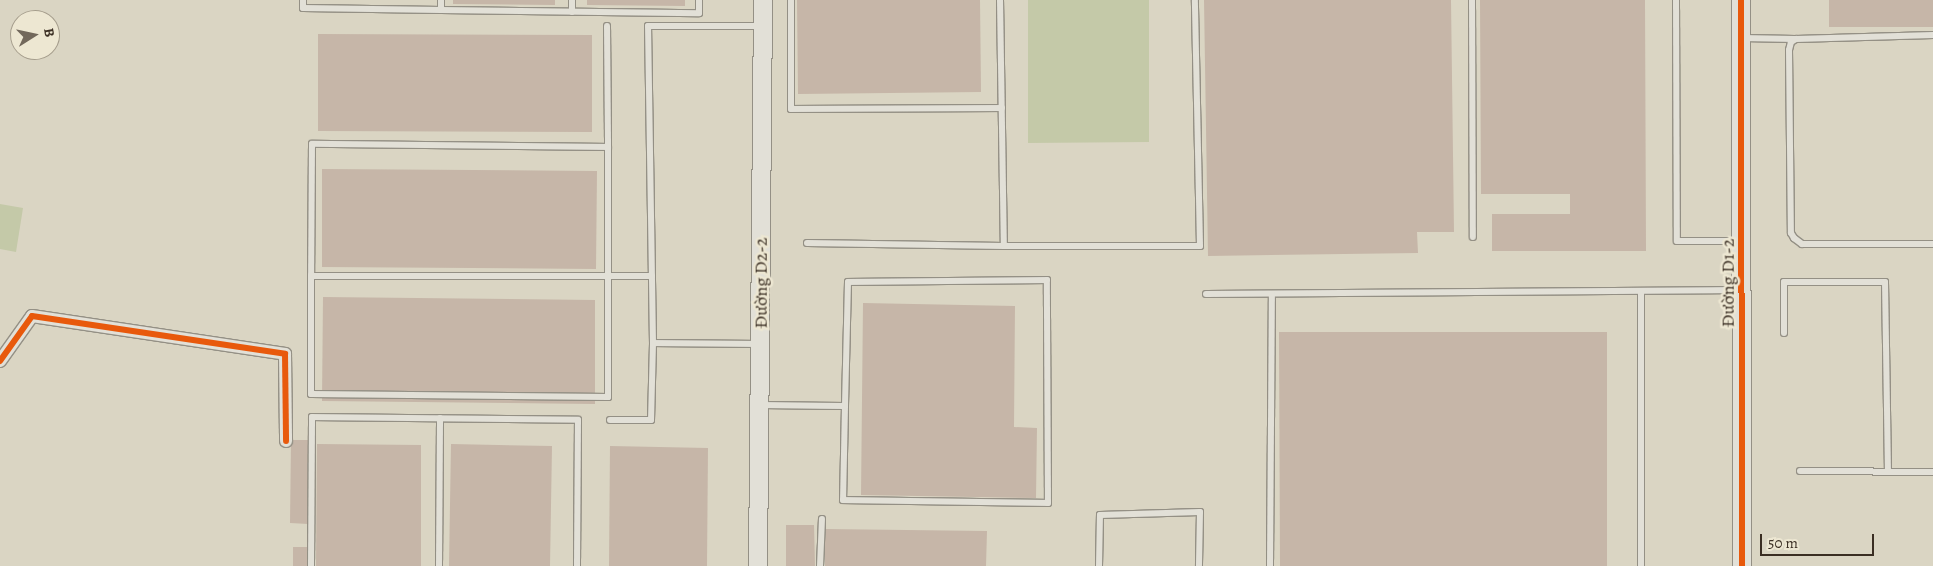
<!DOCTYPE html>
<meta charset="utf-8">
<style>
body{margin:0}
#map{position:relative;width:1933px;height:566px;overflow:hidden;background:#dad5c3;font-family:Alegreya,serif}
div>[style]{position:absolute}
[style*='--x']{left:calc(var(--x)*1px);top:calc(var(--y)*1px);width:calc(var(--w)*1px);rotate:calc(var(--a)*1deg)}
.green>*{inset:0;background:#c4c9a8}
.building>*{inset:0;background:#c6b6a8}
.roads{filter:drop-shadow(1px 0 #949085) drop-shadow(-1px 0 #949085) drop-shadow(0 1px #949085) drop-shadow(0 -1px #949085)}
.lane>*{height:6px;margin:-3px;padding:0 3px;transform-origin:3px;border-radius:3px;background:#e2e0d7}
.street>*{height:12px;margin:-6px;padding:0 6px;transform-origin:6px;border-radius:6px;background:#e2e0d7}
.secondary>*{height:18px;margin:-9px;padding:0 9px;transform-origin:9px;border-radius:9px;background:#e2e0d7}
.cycleway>*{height:6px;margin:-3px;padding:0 3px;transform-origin:3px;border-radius:3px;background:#e8590c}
span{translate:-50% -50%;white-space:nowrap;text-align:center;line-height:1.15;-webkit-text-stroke:5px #ede7d2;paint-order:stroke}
.street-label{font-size:18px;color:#3a2e23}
.north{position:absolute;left:10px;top:10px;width:50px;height:50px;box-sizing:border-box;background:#ede7d2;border:1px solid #a59d8c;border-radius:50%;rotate:80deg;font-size:14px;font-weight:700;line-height:20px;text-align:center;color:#3a2e23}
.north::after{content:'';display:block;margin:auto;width:18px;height:22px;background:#72685b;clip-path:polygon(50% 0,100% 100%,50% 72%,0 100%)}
.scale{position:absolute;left:1760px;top:534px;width:114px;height:22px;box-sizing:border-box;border:2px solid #3a2e23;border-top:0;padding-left:6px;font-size:15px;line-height:18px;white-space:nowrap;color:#3a2e23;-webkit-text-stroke:4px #ede7d2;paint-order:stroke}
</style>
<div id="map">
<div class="green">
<i style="clip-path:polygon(1028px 0,1149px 0,1149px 142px,1028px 143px)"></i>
<i style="clip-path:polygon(0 204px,23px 208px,16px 252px,0 249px)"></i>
</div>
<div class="building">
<i style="clip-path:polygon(453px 0,555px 0,555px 5px,453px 4px)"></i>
<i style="clip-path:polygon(587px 0,685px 0,685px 6px,587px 5px)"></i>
<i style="clip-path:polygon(797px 0,980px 0,981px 92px,798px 94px)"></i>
<i style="clip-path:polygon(1204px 0,1451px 0,1454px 232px,1417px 232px,1418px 253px,1208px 256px)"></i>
<i style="clip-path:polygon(1480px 0,1645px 0,1646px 251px,1492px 251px,1492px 214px,1570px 214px,1570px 194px,1481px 194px)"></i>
<i style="clip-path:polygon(1829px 0,1933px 0,1933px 27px,1829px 27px)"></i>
<i style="clip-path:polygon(318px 34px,592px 35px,592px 132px,318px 131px)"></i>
<i style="clip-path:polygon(322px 169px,597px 171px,596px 269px,322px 267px)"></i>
<i style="clip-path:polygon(323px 297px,595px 300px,595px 404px,322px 401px)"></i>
<i style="clip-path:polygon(863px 303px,1015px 306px,1014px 427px,1037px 428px,1036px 498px,861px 495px)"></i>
<i style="clip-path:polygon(1279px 332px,1607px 332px,1607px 566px,1280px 566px)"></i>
<i style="clip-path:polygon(291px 440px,309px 440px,308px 524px,290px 523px)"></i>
<i style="clip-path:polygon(317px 444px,421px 445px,421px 566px,316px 566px)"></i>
<i style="clip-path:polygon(451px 444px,552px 446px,550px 566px,449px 566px)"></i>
<i style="clip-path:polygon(610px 446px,708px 448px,707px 566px,609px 566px)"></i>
<i style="clip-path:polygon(786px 525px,814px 525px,815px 566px,786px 566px)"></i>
<i style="clip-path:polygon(825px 529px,987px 531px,986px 566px,825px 566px)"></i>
<i style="clip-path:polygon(293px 547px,311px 547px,311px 566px,293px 566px)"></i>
</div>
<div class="roads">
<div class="lane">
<i style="--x:303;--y:0;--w:8;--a:90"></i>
<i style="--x:303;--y:8;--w:138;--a:0.8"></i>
<i style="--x:441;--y:0;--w:10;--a:90"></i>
<i style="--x:441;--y:10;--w:258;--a:0.7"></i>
<i style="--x:699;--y:13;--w:13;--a:-90"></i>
<i style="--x:791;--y:0;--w:109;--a:90"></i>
<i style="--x:791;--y:109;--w:211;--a:-0.3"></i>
<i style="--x:1000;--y:0;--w:246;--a:89.1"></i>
<i style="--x:1004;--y:246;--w:196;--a:0"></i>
<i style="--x:1200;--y:246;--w:246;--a:-91.2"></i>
<i style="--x:1472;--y:0;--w:237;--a:89.8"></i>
<i style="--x:1676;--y:0;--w:241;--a:89.8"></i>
<i style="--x:1677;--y:241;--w:63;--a:0"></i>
<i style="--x:572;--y:12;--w:12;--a:-90"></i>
<i style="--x:607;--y:26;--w:121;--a:89.5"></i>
<i style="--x:608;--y:147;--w:296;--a:-179.4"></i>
<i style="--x:312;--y:144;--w:132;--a:90.4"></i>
<i style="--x:311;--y:276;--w:341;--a:0"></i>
<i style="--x:1933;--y:35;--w:137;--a:178.3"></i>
<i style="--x:1796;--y:39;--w:6;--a:149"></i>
<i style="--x:1791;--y:42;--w:8;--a:104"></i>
<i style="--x:1789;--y:50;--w:183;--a:89.4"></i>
<i style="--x:1791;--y:233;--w:6;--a:59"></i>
<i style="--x:1794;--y:238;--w:10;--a:37"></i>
<i style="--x:1802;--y:244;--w:131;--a:0"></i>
<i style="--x:1742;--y:38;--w:53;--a:1.1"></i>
<i style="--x:807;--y:243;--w:197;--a:0.9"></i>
<i style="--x:311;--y:276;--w:118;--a:90"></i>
<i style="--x:311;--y:394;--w:297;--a:0.6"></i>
<i style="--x:608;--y:397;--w:250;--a:-90"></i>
<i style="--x:1206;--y:294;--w:533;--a:-0.43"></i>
<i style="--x:1784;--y:333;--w:51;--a:-90"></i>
<i style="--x:1784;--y:282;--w:101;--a:0"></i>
<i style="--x:1885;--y:282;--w:190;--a:89.1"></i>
<i style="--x:758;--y:344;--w:105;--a:-179.5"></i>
<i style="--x:653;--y:343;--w:317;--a:-90.9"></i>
<i style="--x:648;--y:26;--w:113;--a:0"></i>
<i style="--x:761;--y:405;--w:84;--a:0.7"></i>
<i style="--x:845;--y:406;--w:94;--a:91.2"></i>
<i style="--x:843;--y:500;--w:205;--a:0.8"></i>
<i style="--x:1048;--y:503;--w:223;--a:-90.3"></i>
<i style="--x:1047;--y:280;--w:199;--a:179.4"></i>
<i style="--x:848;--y:282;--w:124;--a:91.4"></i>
<i style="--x:610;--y:420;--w:41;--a:0"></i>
<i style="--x:651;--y:420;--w:77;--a:-88.5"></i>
<i style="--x:1800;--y:471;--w:133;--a:0.4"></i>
<i style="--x:311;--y:566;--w:149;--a:-89.6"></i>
<i style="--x:312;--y:417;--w:266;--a:0.6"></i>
<i style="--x:578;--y:420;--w:146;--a:90.4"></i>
<i style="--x:439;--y:566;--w:148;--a:-89.6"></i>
<i style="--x:820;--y:566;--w:47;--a:-87.6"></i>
<i style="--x:1099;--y:566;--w:51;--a:-88.9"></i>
<i style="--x:1100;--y:515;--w:100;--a:-1.7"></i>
<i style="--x:1200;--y:512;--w:54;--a:91.1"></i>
<i style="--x:1270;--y:566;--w:272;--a:-89.6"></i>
<i style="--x:1641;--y:566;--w:274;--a:-90"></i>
</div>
<div class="street">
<i style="--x:0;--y:361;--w:55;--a:-54.6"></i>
<i style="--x:32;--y:316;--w:256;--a:8.5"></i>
<i style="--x:285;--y:354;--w:87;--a:89.3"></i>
</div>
<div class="secondary">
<i style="--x:1741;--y:0;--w:566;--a:89.9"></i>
<i style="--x:758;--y:566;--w:566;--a:-89.49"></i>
</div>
</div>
<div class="cycleway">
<i style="--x:1741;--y:0;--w:566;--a:89.9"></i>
<i style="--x:0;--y:361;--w:55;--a:-54.6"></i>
<i style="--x:32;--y:316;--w:256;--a:8.5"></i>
<i style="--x:285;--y:354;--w:87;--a:89.3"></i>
</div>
<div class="street-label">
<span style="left:761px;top:283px;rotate:-90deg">Đường D2-2</span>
<span style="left:1728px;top:283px;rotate:-90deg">Đường D1-2</span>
</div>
<div class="north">B</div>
<div class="scale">50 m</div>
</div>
